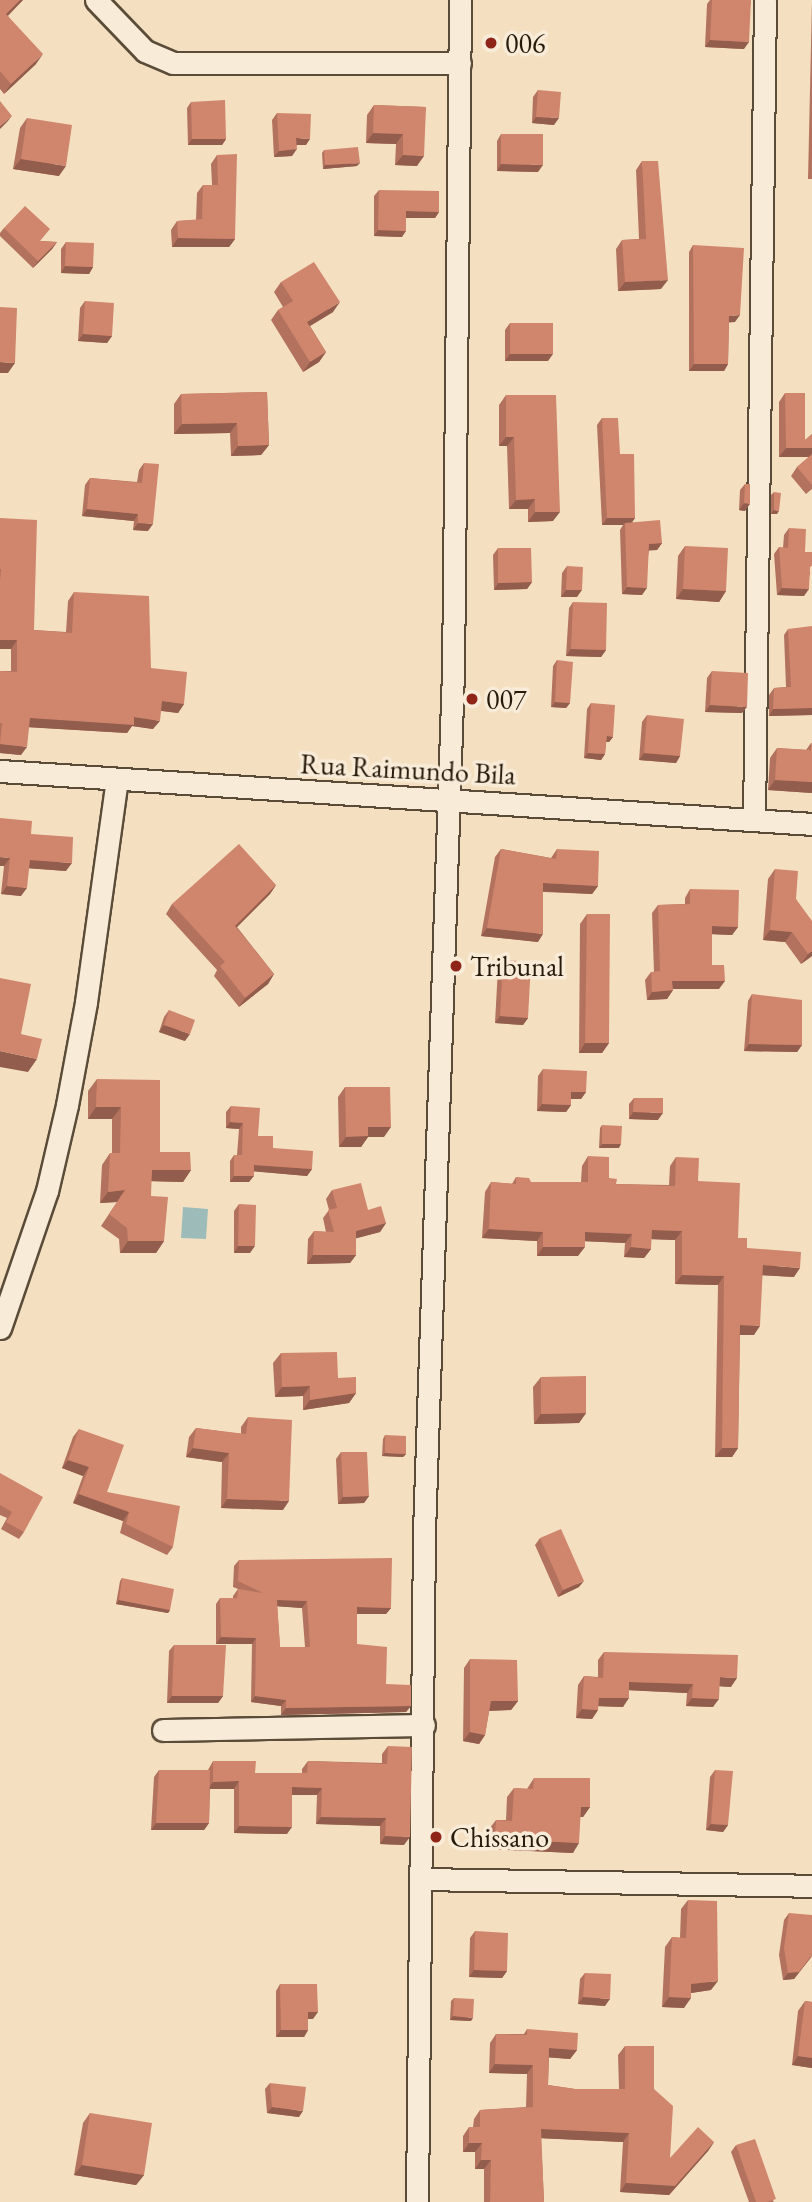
<!DOCTYPE html>
<style>
body{margin:0}
#map{position:relative;width:812px;height:2202px;overflow:hidden;background:#f4e0c1;font-family:"EB Garamond",serif}
div>[style]{position:absolute}
[style*='--x']{left:calc(var(--x)*1px);top:calc(var(--y)*1px);width:calc(var(--w)*1px);rotate:calc(var(--a)*1deg)}
.water>*{inset:0;background:#9dbcb9}
.roads{filter:drop-shadow(2px 0 #5a4c38) drop-shadow(-2px 0 #5a4c38) drop-shadow(0 2px #5a4c38) drop-shadow(0 -2px #5a4c38)}
.minor>*{height:21px;margin:-10.5px;padding:0 10.5px;transform-origin:10.5px;border-radius:10.5px;background:#f8ebd7}
.wall>*{inset:0;background:#b3725e}
.shaded-wall>*{inset:0;background:#925d4c}
.building>*{inset:0;background:#d0856d}
.dots>*{width:19px;height:19px;translate:-50% -50%;box-sizing:border-box;border:4px solid #f8ebd7;border-radius:50%}
span{translate:-50% -50%;white-space:nowrap;text-align:center;line-height:1.15;-webkit-text-stroke:7px #f8ebd7;paint-order:stroke}
.poi-label{font-size:28px;color:#261a0b}
.left{translate:0 -50%;text-align:left}
.street-label{font-size:28px;color:#261a0b}
</style>
<div id="map">
<div class="water">
<i style="clip-path:polygon(183px 1207px,208px 1209px,206px 1239px,181px 1238px)"></i>
</div>
<div class="roads">
<div class="minor">
<i style="--x:96;--y:0;--w:71;--a:46.1"></i>
<i style="--x:145;--y:51;--w:30;--a:23"></i>
<i style="--x:173;--y:63;--w:287;--a:0"></i>
<i style="--x:0;--y:771;--w:814;--a:3.73"></i>
<i style="--x:754;--y:819;--w:819;--a:-89.23"></i>
<i style="--x:0;--y:1328;--w:145;--a:-71.1"></i>
<i style="--x:47;--y:1191;--w:88;--a:-76.9"></i>
<i style="--x:67;--y:1105;--w:105;--a:-79.5"></i>
<i style="--x:86;--y:1002;--w:224;--a:-82.1"></i>
<i style="--x:163;--y:1730;--w:261;--a:-1.1"></i>
<i style="--x:421;--y:1879;--w:391;--a:1"></i>
<i style="--x:417;--y:2202;--w:670;--a:-89.4"></i>
<i style="--x:424;--y:1532;--w:859;--a:-88.07"></i>
<i style="--x:453;--y:673;--w:673;--a:-89.4"></i>
</div>
</div>
<div class="wall">
<i style="clip-path:polygon(0 0,23px 0,8px 16px,36px 64px,4px 94px,0 89px)"></i>
<i style="clip-path:polygon(710px 0,751px 0,744px 49px,705px 47px,707px 4px)"></i>
<i style="clip-path:polygon(812px 0,812px 179px,808px 179px)"></i>
<i style="clip-path:polygon(538px 90px,554px 125px,532px 123px,533px 97px)"></i>
<i style="clip-path:polygon(191px 102px,226px 139px,222px 145px,188px 145px,187px 108px)"></i>
<i style="clip-path:polygon(374px 105px,426px 107px,417px 166px,395px 165px,396px 144px,366px 143px,367px 115px)"></i>
<i style="clip-path:polygon(277px 113px,306px 145px,297px 145px,292px 156px,274px 157px,272px 120px)"></i>
<i style="clip-path:polygon(27px 118px,59px 176px,13px 169px,20px 128px)"></i>
<i style="clip-path:polygon(501px 134px,538px 172px,497px 171px,497px 141px)"></i>
<i style="clip-path:polygon(324px 150px,357px 166px,323px 169px,322px 153px)"></i>
<i style="clip-path:polygon(217px 155px,235px 239px,229px 247px,172px 247px,171px 230px,177px 221px,196px 220px,197px 193px,203px 185px,212px 185px,211px 164px)"></i>
<i style="clip-path:polygon(642px 161px,661px 289px,618px 291px,616px 249px,622px 240px,639px 239px,636px 170px)"></i>
<i style="clip-path:polygon(379px 190px,439px 212px,435px 218px,406px 218px,402px 237px,374px 236px,374px 196px)"></i>
<i style="clip-path:polygon(4px 228px,41px 241px,57px 242px,52px 249px,33px 268px,0 236px,0 233px)"></i>
<i style="clip-path:polygon(66px 242px,93px 267px,89px 274px,61px 273px,61px 249px)"></i>
<i style="clip-path:polygon(693px 245px,735px 322px,729px 322px,728px 364px,724px 371px,689px 371px,689px 252px)"></i>
<i style="clip-path:polygon(281px 282px,333px 312px,310px 326px,326px 352px,319px 362px,303px 372px,271px 320px,278px 310px,283px 307px,274px 292px)"></i>
<i style="clip-path:polygon(85px 301px,112px 336px,107px 343px,78px 341px,80px 308px)"></i>
<i style="clip-path:polygon(510px 323px,548px 361px,505px 361px,505px 330px)"></i>
<i style="clip-path:polygon(267px 392px,269px 445px,261px 455px,231px 456px,230px 433px,174px 434px,174px 404px,181px 394px)"></i>
<i style="clip-path:polygon(785px 393px,805px 440px,812px 434px,812px 489px,806px 494px,791px 476px,797px 467px,809px 457px,779px 457px,779px 402px)"></i>
<i style="clip-path:polygon(506px 395px,553px 521px,528px 522px,528px 509px,509px 509px,507px 446px,499px 446px,499px 405px)"></i>
<i style="clip-path:polygon(602px 418px,620px 454px,635px 518px,632px 522px,662px 543px,657px 550px,649px 550px,642px 595px,622px 594px,620px 530px,623px 525px,602px 525px,597px 425px)"></i>
<i style="clip-path:polygon(144px 463px,148px 531px,133px 530px,134px 521px,82px 516px,85px 485px,90px 478px,137px 482px,139px 470px)"></i>
<i style="clip-path:polygon(745px 484px,745px 511px,739px 510px,740px 490px)"></i>
<i style="clip-path:polygon(774px 492px,777px 514px,771px 514px,771px 495px)"></i>
<i style="clip-path:polygon(0 518px,34px 630px,66px 632px,68px 601px,74px 592px,151px 668px,184px 704px,178px 713px,161px 711px,153px 729px,132px 726px,127px 733px,29px 727px,21px 755px,0 753px,0 671px,11px 671px,11px 649px,0 649px)"></i>
<i style="clip-path:polygon(789px 528px,805px 552px,810px 573px,804px 596px,777px 595px,774px 554px,779px 547px,783px 548px,784px 535px)"></i>
<i style="clip-path:polygon(685px 546px,726px 591px,719px 602px,676px 599px,678px 556px)"></i>
<i style="clip-path:polygon(498px 548px,532px 582px,527px 589px,494px 590px,493px 555px)"></i>
<i style="clip-path:polygon(567px 566px,577px 597px,561px 597px,562px 573px)"></i>
<i style="clip-path:polygon(573px 602px,606px 650px,601px 657px,566px 656px,569px 608px)"></i>
<i style="clip-path:polygon(788px 629px,812px 715px,769px 716px,769px 695px,774px 688px,786px 687px,784px 635px)"></i>
<i style="clip-path:polygon(557px 660px,570px 703px,566px 708px,551px 707px,553px 666px)"></i>
<i style="clip-path:polygon(712px 671px,742px 713px,705px 712px,707px 678px)"></i>
<i style="clip-path:polygon(591px 703px,613px 737px,609px 742px,606px 742px,605px 754px,601px 760px,584px 758px,587px 709px)"></i>
<i style="clip-path:polygon(647px 715px,680px 756px,676px 763px,639px 760px,642px 722px)"></i>
<i style="clip-path:polygon(811px 743px,812px 743px,812px 793px,768px 790px,770px 758px,777px 748px,806px 750px)"></i>
<i style="clip-path:polygon(31px 834px,66px 871px,29px 868px,21px 896px,1px 894px,4px 866px,0 866px)"></i>
<i style="clip-path:polygon(501px 849px,551px 858px,557px 849px,598px 886px,592px 894px,543px 892px,538px 942px,481px 936px,495px 857px)"></i>
<i style="clip-path:polygon(775px 869px,796px 899px,812px 956px,801px 964px,785px 942px,763px 940px,768px 879px)"></i>
<i style="clip-path:polygon(276px 885px,270px 894px,237px 927px,274px 974px,268px 984px,239px 1007px,214px 976px,217px 970px,166px 914px,172px 904px)"></i>
<i style="clip-path:polygon(690px 889px,738px 927px,732px 935px,712px 934px,712px 965px,719px 989px,673px 989px,673px 990px,667px 999px,647px 1000px,645px 980px,651px 972px,654px 972px,652px 913px,658px 905px,685px 904px,685px 898px)"></i>
<i style="clip-path:polygon(587px 914px,609px 1043px,602px 1053px,579px 1053px,580px 924px)"></i>
<i style="clip-path:polygon(503px 960px,528px 1018px,523px 1025px,495px 1023px,498px 967px)"></i>
<i style="clip-path:polygon(752px 994px,802px 1045px,797px 1052px,744px 1051px,748px 1001px)"></i>
<i style="clip-path:polygon(169px 1010px,185px 1041px,159px 1032px,164px 1017px)"></i>
<i style="clip-path:polygon(543px 1069px,586px 1092px,581px 1099px,571px 1099px,571px 1105px,566px 1112px,537px 1111px,538px 1076px)"></i>
<i style="clip-path:polygon(97px 1079px,160px 1152px,191px 1170px,183px 1182px,151px 1181px,151px 1196px,164px 1241px,156px 1253px,120px 1253px,119px 1239px,101px 1226px,117px 1202px,100px 1203px,102px 1165px,110px 1153px,112px 1153px,112px 1119px,88px 1119px,88px 1091px)"></i>
<i style="clip-path:polygon(345px 1087px,384px 1137px,368px 1137px,361px 1147px,339px 1147px,338px 1097px)"></i>
<i style="clip-path:polygon(634px 1098px,658px 1120px,629px 1119px,629px 1104px)"></i>
<i style="clip-path:polygon(231px 1106px,258px 1136px,273px 1148px,312px 1169px,307px 1176px,254px 1171px,249px 1182px,230px 1182px,230px 1161px,234px 1155px,237px 1155px,239px 1129px,226px 1128px,226px 1112px)"></i>
<i style="clip-path:polygon(602px 1125px,619px 1148px,599px 1148px,600px 1128px)"></i>
<i style="clip-path:polygon(588px 1156px,609px 1178px,616px 1184px,669px 1185px,670px 1166px,676px 1157px,698px 1181px,738px 1238px,747px 1248px,794px 1277px,762px 1275px,754px 1335px,740px 1335px,738px 1448px,732px 1457px,715px 1457px,718px 1285px,675px 1284px,675px 1240px,651px 1239px,651px 1249px,644px 1258px,624px 1257px,625px 1243px,585px 1241px,578px 1256px,537px 1256px,537px 1241px,482px 1238px,485px 1192px,491px 1182px,512px 1184px,516px 1177px,531px 1182px,581px 1182px,582px 1166px)"></i>
<i style="clip-path:polygon(332px 1190px,368px 1210px,386px 1223px,380px 1232px,356px 1238px,356px 1255px,350px 1263px,307px 1264px,308px 1239px,314px 1231px,326px 1232px,323px 1218px,329px 1210px,326px 1199px)"></i>
<i style="clip-path:polygon(239px 1204px,250px 1253px,234px 1253px,234px 1211px)"></i>
<i style="clip-path:polygon(281px 1353px,338px 1378px,356px 1393px,349px 1403px,303px 1410px,303px 1396px,275px 1397px,273px 1363px)"></i>
<i style="clip-path:polygon(541px 1377px,586px 1413px,579px 1423px,534px 1424px,533px 1387px)"></i>
<i style="clip-path:polygon(248px 1417px,283px 1510px,221px 1508px,222px 1462px,186px 1457px,189px 1437px,196px 1428px,241px 1434px,241px 1427px)"></i>
<i style="clip-path:polygon(79px 1429px,107px 1492px,173px 1547px,167px 1555px,120px 1533px,123px 1521px,73px 1503px,83px 1476px,62px 1468px,73px 1437px)"></i>
<i style="clip-path:polygon(385px 1435px,406px 1454px,403px 1457px,382px 1456px,383px 1439px)"></i>
<i style="clip-path:polygon(341px 1452px,369px 1496px,364px 1503px,338px 1504px,336px 1459px)"></i>
<i style="clip-path:polygon(0 1473px,24px 1532px,19px 1539px,1px 1529px,7px 1518px,0 1515px)"></i>
<i style="clip-path:polygon(540px 1538px,579px 1587px,558px 1597px,535px 1545px)"></i>
<i style="clip-path:polygon(evenodd,239px 1560px,391px 1608px,386px 1614px,357px 1614px,357px 1644px,386px 1684px,411px 1706px,406px 1712px,281px 1715px,281px 1706px,251px 1702px,252px 1644px,216px 1644px,216px 1604px,220px 1598px,233px 1598px,233px 1596px,238px 1589px,233px 1587px,234px 1566px,239px 1560px,277px 1606px,302px 1608px,305px 1647px,280px 1647px,277px 1606px)"></i>
<i style="clip-path:polygon(122px 1578px,170px 1610px,168px 1613px,116px 1604px,120px 1581px)"></i>
<i style="clip-path:polygon(174px 1645px,223px 1696px,218px 1703px,167px 1703px,169px 1651px)"></i>
<i style="clip-path:polygon(604px 1652px,731px 1687px,719px 1686px,713px 1707px,686px 1706px,687px 1693px,629px 1690px,623px 1707px,598px 1706px,598px 1710px,592px 1719px,576px 1718px,578px 1685px,584px 1676px,598px 1677px,598px 1660px)"></i>
<i style="clip-path:polygon(470px 1659px,518px 1701px,511px 1710px,489px 1711px,485px 1735px,479px 1744px,463px 1741px,464px 1668px)"></i>
<i style="clip-path:polygon(388px 1746px,404px 1845px,380px 1844px,380px 1826px,316px 1824px,317px 1795px,292px 1795px,287px 1834px,234px 1833px,234px 1789px,210px 1789px,209px 1823px,204px 1830px,151px 1830px,154px 1777px,159px 1770px,208px 1770px,213px 1761px,255px 1773px,302px 1773px,302px 1769px,308px 1761px,382px 1763px,382px 1754px)"></i>
<i style="clip-path:polygon(715px 1770px,728px 1825px,723px 1832px,706px 1830px,710px 1777px)"></i>
<i style="clip-path:polygon(534px 1778px,590px 1807px,583px 1817px,580px 1817px,573px 1853px,488px 1849px,489px 1829px,496px 1820px,506px 1820px,507px 1797px,514px 1788px,527px 1789px)"></i>
<i style="clip-path:polygon(688px 1900px,711px 1990px,691px 1993px,684px 2008px,662px 2007px,665px 1947px,672px 1937px,680px 1938px,681px 1909px)"></i>
<i style="clip-path:polygon(789px 1913px,812px 1956px,794px 1979px,783px 1980px,779px 1955px,784px 1920px)"></i>
<i style="clip-path:polygon(475px 1931px,507px 1971px,502px 1978px,469px 1977px,470px 1938px)"></i>
<i style="clip-path:polygon(585px 1973px,605px 2006px,578px 2004px,580px 1979px)"></i>
<i style="clip-path:polygon(280px 1984px,313px 2019px,308px 2019px,308px 2030px,304px 2037px,276px 2037px,276px 1991px)"></i>
<i style="clip-path:polygon(454px 1998px,471px 2021px,450px 2020px,451px 2001px)"></i>
<i style="clip-path:polygon(805px 2001px,812px 2002px,812px 2068px,792px 2065px,798px 2011px)"></i>
<i style="clip-path:polygon(527px 2029px,577px 2050px,570px 2059px,549px 2057px,548px 2085px,575px 2089px,619px 2089px,618px 2055px,625px 2046px,654px 2089px,670px 2158px,714px 2142px,708px 2151px,669px 2195px,620px 2192px,623px 2142px,541px 2138px,544px 2202px,484px 2202px,484px 2169px,475px 2169px,475px 2152px,463px 2152px,463px 2136px,469px 2127px,473px 2127px,474px 2119px,480px 2110px,526px 2107px,527px 2074px,489px 2073px,490px 2043px,496px 2034px,524px 2034px)"></i>
<i style="clip-path:polygon(270px 2083px,299px 2117px,267px 2113px,265px 2089px)"></i>
<i style="clip-path:polygon(90px 2113px,144px 2175px,136px 2185px,74px 2175px,83px 2123px)"></i>
<i style="clip-path:polygon(736px 2145px,774px 2202px,749px 2202px,731px 2152px)"></i>
</div>
<div class="shaded-wall">
<i style="clip-path:polygon(20px 0,23px 0,0 23px,6px 14px)"></i>
<i style="clip-path:polygon(710px 40px,749px 42px,744px 49px,705px 47px)"></i>
<i style="clip-path:polygon(43px 54px,36px 64px,4px 94px,11px 84px)"></i>
<i style="clip-path:polygon(12px 116px,7px 122px,0 129px,0 126px)"></i>
<i style="clip-path:polygon(536px 117px,559px 118px,554px 125px,532px 123px)"></i>
<i style="clip-path:polygon(373px 133px,403px 134px,396px 144px,366px 143px)"></i>
<i style="clip-path:polygon(296px 138px,310px 139px,306px 145px,291px 145px)"></i>
<i style="clip-path:polygon(192px 139px,226px 139px,222px 145px,188px 145px)"></i>
<i style="clip-path:polygon(297px 149px,292px 156px,274px 157px,279px 151px)"></i>
<i style="clip-path:polygon(403px 155px,424px 156px,417px 166px,395px 165px)"></i>
<i style="clip-path:polygon(21px 159px,66px 166px,59px 176px,13px 169px)"></i>
<i style="clip-path:polygon(360px 163px,357px 166px,323px 169px,325px 165px)"></i>
<i style="clip-path:polygon(501px 164px,543px 165px,538px 172px,497px 171px)"></i>
<i style="clip-path:polygon(406px 211px,439px 212px,435px 218px,402px 218px)"></i>
<i style="clip-path:polygon(378px 230px,406px 231px,402px 237px,374px 236px)"></i>
<i style="clip-path:polygon(178px 238px,235px 239px,229px 247px,172px 247px)"></i>
<i style="clip-path:polygon(57px 242px,52px 249px,33px 268px,38px 261px)"></i>
<i style="clip-path:polygon(65px 266px,93px 267px,89px 274px,61px 273px)"></i>
<i style="clip-path:polygon(668px 280px,661px 289px,618px 291px,625px 282px)"></i>
<i style="clip-path:polygon(340px 302px,333px 312px,300px 332px,307px 322px)"></i>
<i style="clip-path:polygon(740px 315px,735px 322px,724px 323px,729px 316px)"></i>
<i style="clip-path:polygon(83px 334px,112px 336px,107px 343px,78px 341px)"></i>
<i style="clip-path:polygon(326px 352px,319px 362px,303px 372px,310px 362px)"></i>
<i style="clip-path:polygon(510px 354px,553px 354px,548px 361px,505px 361px)"></i>
<i style="clip-path:polygon(0 362px,15px 363px,8px 373px,0 373px)"></i>
<i style="clip-path:polygon(694px 364px,728px 364px,724px 371px,689px 371px)"></i>
<i style="clip-path:polygon(237px 423px,230px 433px,174px 434px,182px 424px)"></i>
<i style="clip-path:polygon(506px 437px,514px 437px,507px 446px,499px 446px)"></i>
<i style="clip-path:polygon(269px 445px,261px 455px,231px 456px,238px 446px)"></i>
<i style="clip-path:polygon(786px 448px,812px 448px,812px 457px,779px 457px)"></i>
<i style="clip-path:polygon(535px 499px,528px 509px,509px 509px,516px 500px)"></i>
<i style="clip-path:polygon(744px 503px,750px 504px,745px 511px,739px 510px)"></i>
<i style="clip-path:polygon(87px 509px,138px 514px,134px 521px,82px 516px)"></i>
<i style="clip-path:polygon(774px 510px,779px 511px,777px 514px,771px 514px)"></i>
<i style="clip-path:polygon(535px 512px,560px 512px,553px 521px,528px 522px)"></i>
<i style="clip-path:polygon(607px 518px,635px 518px,630px 525px,625px 523px,623px 525px,602px 525px)"></i>
<i style="clip-path:polygon(138px 523px,153px 524px,148px 531px,133px 530px)"></i>
<i style="clip-path:polygon(662px 543px,657px 550px,644px 551px,649px 544px)"></i>
<i style="clip-path:polygon(532px 582px,527px 589px,494px 590px,498px 583px)"></i>
<i style="clip-path:polygon(627px 587px,647px 588px,642px 595px,622px 594px)"></i>
<i style="clip-path:polygon(782px 588px,809px 589px,804px 596px,777px 595px)"></i>
<i style="clip-path:polygon(683px 589px,726px 591px,719px 602px,676px 599px)"></i>
<i style="clip-path:polygon(566px 590px,582px 590px,577px 597px,561px 597px)"></i>
<i style="clip-path:polygon(0 640px,17px 640px,11px 649px,0 649px)"></i>
<i style="clip-path:polygon(571px 649px,606px 650px,601px 657px,566px 656px)"></i>
<i style="clip-path:polygon(162px 701px,184px 704px,178px 713px,156px 710px)"></i>
<i style="clip-path:polygon(555px 702px,570px 703px,566px 708px,551px 707px)"></i>
<i style="clip-path:polygon(710px 705px,747px 707px,742px 713px,705px 712px)"></i>
<i style="clip-path:polygon(812px 708px,812px 715px,769px 716px,773px 709px)"></i>
<i style="clip-path:polygon(134px 717px,160px 721px,153px 729px,132px 726px,127px 733px,24px 727px,30px 718px)"></i>
<i style="clip-path:polygon(607px 736px,613px 737px,609px 742px,603px 742px)"></i>
<i style="clip-path:polygon(0 744px,27px 747px,21px 755px,0 753px)"></i>
<i style="clip-path:polygon(588px 753px,605px 754px,601px 760px,584px 758px)"></i>
<i style="clip-path:polygon(644px 753px,680px 756px,676px 763px,639px 760px)"></i>
<i style="clip-path:polygon(775px 780px,812px 782px,812px 793px,768px 790px)"></i>
<i style="clip-path:polygon(0 857px,10px 858px,4px 866px,0 866px)"></i>
<i style="clip-path:polygon(30px 860px,72px 863px,66px 871px,24px 868px)"></i>
<i style="clip-path:polygon(543px 883px,598px 886px,592px 894px,537px 891px)"></i>
<i style="clip-path:polygon(276px 885px,270px 894px,229px 935px,235px 926px)"></i>
<i style="clip-path:polygon(7px 886px,27px 888px,21px 896px,1px 894px)"></i>
<i style="clip-path:polygon(712px 926px,738px 927px,732px 935px,706px 934px)"></i>
<i style="clip-path:polygon(487px 928px,543px 934px,538px 942px,481px 936px)"></i>
<i style="clip-path:polygon(770px 930px,792px 932px,785px 942px,763px 940px)"></i>
<i style="clip-path:polygon(812px 951px,812px 956px,801px 964px,808px 954px)"></i>
<i style="clip-path:polygon(274px 974px,268px 984px,239px 1007px,245px 998px)"></i>
<i style="clip-path:polygon(672px 981px,725px 981px,719px 989px,667px 989px)"></i>
<i style="clip-path:polygon(673px 990px,667px 999px,647px 1000px,652px 992px)"></i>
<i style="clip-path:polygon(500px 1016px,528px 1018px,523px 1025px,495px 1023px)"></i>
<i style="clip-path:polygon(164px 1025px,190px 1034px,185px 1041px,159px 1032px)"></i>
<i style="clip-path:polygon(585px 1043px,609px 1043px,602px 1053px,579px 1053px)"></i>
<i style="clip-path:polygon(749px 1044px,802px 1045px,797px 1052px,744px 1051px)"></i>
<i style="clip-path:polygon(0 1051px,37px 1059px,28px 1072px,0 1067px)"></i>
<i style="clip-path:polygon(571px 1092px,586px 1092px,581px 1099px,567px 1099px)"></i>
<i style="clip-path:polygon(542px 1104px,571px 1105px,566px 1112px,537px 1111px)"></i>
<i style="clip-path:polygon(96px 1107px,121px 1107px,112px 1119px,88px 1119px)"></i>
<i style="clip-path:polygon(633px 1112px,663px 1113px,658px 1120px,629px 1119px)"></i>
<i style="clip-path:polygon(230px 1122px,243px 1123px,239px 1129px,226px 1128px)"></i>
<i style="clip-path:polygon(368px 1127px,391px 1127px,384px 1137px,368px 1137px,361px 1147px,339px 1147px,346px 1137px)"></i>
<i style="clip-path:polygon(602px 1144px,621px 1144px,619px 1148px,599px 1148px)"></i>
<i style="clip-path:polygon(254px 1165px,312px 1169px,307px 1176px,249px 1171px)"></i>
<i style="clip-path:polygon(152px 1170px,191px 1170px,183px 1182px,143px 1181px)"></i>
<i style="clip-path:polygon(234px 1176px,254px 1176px,249px 1182px,230px 1182px)"></i>
<i style="clip-path:polygon(125px 1190px,117px 1202px,100px 1203px,108px 1192px)"></i>
<i style="clip-path:polygon(386px 1223px,380px 1232px,350px 1240px,356px 1231px)"></i>
<i style="clip-path:polygon(489px 1229px,543px 1232px,537px 1241px,482px 1238px)"></i>
<i style="clip-path:polygon(652px 1230px,682px 1231px,675px 1240px,646px 1239px)"></i>
<i style="clip-path:polygon(585px 1232px,632px 1234px,625px 1243px,579px 1241px)"></i>
<i style="clip-path:polygon(128px 1241px,164px 1241px,156px 1253px,120px 1253px)"></i>
<i style="clip-path:polygon(238px 1246px,255px 1246px,250px 1253px,234px 1253px)"></i>
<i style="clip-path:polygon(543px 1247px,585px 1247px,578px 1256px,537px 1256px)"></i>
<i style="clip-path:polygon(631px 1247px,651px 1249px,644px 1258px,624px 1257px)"></i>
<i style="clip-path:polygon(313px 1255px,356px 1255px,350px 1263px,307px 1264px)"></i>
<i style="clip-path:polygon(763px 1265px,800px 1268px,794px 1277px,756px 1275px)"></i>
<i style="clip-path:polygon(682px 1275px,724px 1276px,718px 1285px,675px 1284px)"></i>
<i style="clip-path:polygon(740px 1325px,760px 1326px,754px 1335px,734px 1335px)"></i>
<i style="clip-path:polygon(310px 1386px,303px 1396px,275px 1397px,282px 1387px)"></i>
<i style="clip-path:polygon(356px 1393px,349px 1403px,303px 1410px,310px 1400px)"></i>
<i style="clip-path:polygon(586px 1413px,579px 1423px,534px 1424px,541px 1414px)"></i>
<i style="clip-path:polygon(193px 1448px,229px 1453px,222px 1462px,186px 1457px)"></i>
<i style="clip-path:polygon(722px 1448px,738px 1448px,732px 1457px,715px 1457px)"></i>
<i style="clip-path:polygon(385px 1453px,406px 1454px,403px 1457px,382px 1456px)"></i>
<i style="clip-path:polygon(68px 1460px,89px 1467px,83px 1476px,62px 1468px)"></i>
<i style="clip-path:polygon(79px 1494px,129px 1512px,123px 1521px,73px 1503px)"></i>
<i style="clip-path:polygon(369px 1496px,364px 1503px,338px 1504px,343px 1497px)"></i>
<i style="clip-path:polygon(227px 1499px,289px 1501px,283px 1510px,221px 1508px)"></i>
<i style="clip-path:polygon(584px 1581px,579px 1587px,558px 1597px,563px 1590px)"></i>
<i style="clip-path:polygon(119px 1600px,170px 1610px,168px 1613px,116px 1604px)"></i>
<i style="clip-path:polygon(277px 1600px,307px 1601px,302px 1608px,272px 1606px)"></i>
<i style="clip-path:polygon(357px 1607px,391px 1608px,386px 1614px,352px 1614px)"></i>
<i style="clip-path:polygon(221px 1637px,256px 1638px,252px 1644px,216px 1644px)"></i>
<i style="clip-path:polygon(720px 1677px,737px 1678px,731px 1687px,714px 1686px)"></i>
<i style="clip-path:polygon(629px 1682px,693px 1684px,687px 1693px,623px 1690px)"></i>
<i style="clip-path:polygon(172px 1696px,223px 1696px,218px 1703px,167px 1703px)"></i>
<i style="clip-path:polygon(255px 1696px,286px 1700px,281px 1706px,251px 1702px)"></i>
<i style="clip-path:polygon(599px 1698px,629px 1698px,623px 1707px,593px 1706px)"></i>
<i style="clip-path:polygon(692px 1698px,719px 1699px,713px 1707px,686px 1706px)"></i>
<i style="clip-path:polygon(491px 1701px,518px 1701px,511px 1710px,484px 1711px)"></i>
<i style="clip-path:polygon(411px 1706px,406px 1712px,281px 1715px,286px 1708px)"></i>
<i style="clip-path:polygon(582px 1709px,598px 1710px,592px 1719px,576px 1718px)"></i>
<i style="clip-path:polygon(470px 1732px,485px 1735px,479px 1744px,463px 1741px)"></i>
<i style="clip-path:polygon(239px 1781px,234px 1789px,208px 1789px,213px 1782px)"></i>
<i style="clip-path:polygon(292px 1787px,322px 1788px,317px 1795px,287px 1795px)"></i>
<i style="clip-path:polygon(581px 1807px,590px 1807px,583px 1817px,574px 1817px)"></i>
<i style="clip-path:polygon(321px 1817px,386px 1818px,380px 1826px,316px 1824px)"></i>
<i style="clip-path:polygon(156px 1823px,209px 1823px,204px 1830px,151px 1830px)"></i>
<i style="clip-path:polygon(711px 1824px,728px 1825px,723px 1832px,706px 1830px)"></i>
<i style="clip-path:polygon(239px 1826px,292px 1827px,287px 1834px,234px 1833px)"></i>
<i style="clip-path:polygon(385px 1836px,410px 1837px,404px 1845px,380px 1844px)"></i>
<i style="clip-path:polygon(495px 1839px,579px 1843px,573px 1853px,488px 1849px)"></i>
<i style="clip-path:polygon(812px 1956px,794px 1979px,783px 1980px,788px 1973px)"></i>
<i style="clip-path:polygon(474px 1970px,507px 1971px,502px 1978px,469px 1977px)"></i>
<i style="clip-path:polygon(718px 1981px,711px 1990px,684px 1994px,691px 1984px)"></i>
<i style="clip-path:polygon(583px 1997px,610px 1999px,605px 2006px,578px 2004px)"></i>
<i style="clip-path:polygon(669px 1997px,691px 1998px,684px 2008px,662px 2007px)"></i>
<i style="clip-path:polygon(308px 2012px,318px 2012px,313px 2019px,304px 2019px)"></i>
<i style="clip-path:polygon(453px 2016px,473px 2018px,471px 2021px,450px 2020px)"></i>
<i style="clip-path:polygon(281px 2030px,308px 2030px,304px 2037px,276px 2037px)"></i>
<i style="clip-path:polygon(549px 2048px,577px 2050px,570px 2059px,542px 2057px)"></i>
<i style="clip-path:polygon(798px 2056px,812px 2058px,812px 2068px,792px 2065px)"></i>
<i style="clip-path:polygon(495px 2064px,533px 2065px,527px 2074px,489px 2073px)"></i>
<i style="clip-path:polygon(272px 2107px,303px 2111px,299px 2117px,267px 2113px)"></i>
<i style="clip-path:polygon(541px 2129px,629px 2133px,623px 2142px,535px 2138px)"></i>
<i style="clip-path:polygon(714px 2142px,708px 2151px,669px 2195px,620px 2192px,626px 2183px)"></i>
<i style="clip-path:polygon(469px 2143px,482px 2143px,475px 2152px,463px 2152px)"></i>
<i style="clip-path:polygon(481px 2160px,491px 2160px,484px 2169px,475px 2169px)"></i>
<i style="clip-path:polygon(82px 2165px,144px 2175px,136px 2185px,74px 2175px)"></i>
</div>
<div class="building">
<i style="clip-path:polygon(0 0,20px 0,6px 14px,43px 54px,11px 84px,0 71px)"></i>
<i style="clip-path:polygon(712px 0,751px 0,749px 42px,710px 40px)"></i>
<i style="clip-path:polygon(538px 90px,561px 92px,559px 118px,536px 117px)"></i>
<i style="clip-path:polygon(225px 100px,226px 139px,192px 139px,191px 102px)"></i>
<i style="clip-path:polygon(0 101px,12px 116px,0 126px)"></i>
<i style="clip-path:polygon(374px 105px,426px 107px,424px 156px,403px 155px,403px 134px,373px 133px)"></i>
<i style="clip-path:polygon(277px 113px,311px 114px,310px 139px,296px 138px,297px 149px,279px 151px)"></i>
<i style="clip-path:polygon(27px 118px,72px 125px,66px 166px,21px 159px)"></i>
<i style="clip-path:polygon(501px 134px,543px 134px,543px 165px,501px 164px)"></i>
<i style="clip-path:polygon(358px 147px,360px 163px,325px 165px,324px 150px)"></i>
<i style="clip-path:polygon(237px 154px,235px 239px,178px 238px,177px 221px,202px 219px,203px 185px,218px 185px,217px 155px)"></i>
<i style="clip-path:polygon(642px 161px,658px 161px,668px 280px,625px 282px,622px 240px,646px 239px)"></i>
<i style="clip-path:polygon(379px 190px,439px 191px,439px 212px,406px 211px,406px 231px,378px 230px)"></i>
<i style="clip-path:polygon(25px 206px,50px 229px,40px 241px,57px 242px,38px 261px,4px 228px)"></i>
<i style="clip-path:polygon(66px 242px,94px 243px,93px 267px,65px 266px)"></i>
<i style="clip-path:polygon(693px 245px,744px 248px,740px 315px,729px 316px,728px 364px,694px 364px)"></i>
<i style="clip-path:polygon(314px 262px,340px 302px,307px 322px,326px 352px,310px 362px,278px 310px,293px 301px,281px 282px)"></i>
<i style="clip-path:polygon(85px 301px,114px 303px,112px 336px,83px 334px)"></i>
<i style="clip-path:polygon(0 307px,17px 308px,15px 363px,0 362px)"></i>
<i style="clip-path:polygon(510px 323px,553px 323px,553px 354px,510px 354px)"></i>
<i style="clip-path:polygon(267px 392px,269px 445px,238px 446px,237px 423px,182px 424px,181px 394px)"></i>
<i style="clip-path:polygon(785px 393px,805px 393px,805px 440px,812px 434px,812px 448px,786px 448px)"></i>
<i style="clip-path:polygon(506px 395px,556px 395px,560px 512px,535px 512px,535px 499px,516px 500px,514px 437px,506px 437px)"></i>
<i style="clip-path:polygon(602px 418px,618px 418px,620px 454px,634px 454px,635px 518px,607px 518px)"></i>
<i style="clip-path:polygon(812px 454px,812px 485px,797px 467px)"></i>
<i style="clip-path:polygon(144px 463px,159px 464px,153px 524px,138px 523px,138px 514px,87px 509px,90px 478px,142px 483px)"></i>
<i style="clip-path:polygon(745px 484px,750px 484px,750px 504px,744px 503px)"></i>
<i style="clip-path:polygon(774px 492px,781px 493px,779px 511px,774px 510px)"></i>
<i style="clip-path:polygon(0 518px,37px 520px,34px 630px,72px 633px,74px 592px,149px 596px,151px 668px,187px 672px,184px 704px,162px 701px,160px 721px,134px 717px,134px 725px,30px 718px,27px 747px,0 744px,2px 723px,0 723px,0 671px,17px 672px,17px 640px,0 640px,0 582px,1px 569px,0 569px)"></i>
<i style="clip-path:polygon(660px 520px,662px 543px,649px 544px,647px 588px,627px 587px,625px 523px)"></i>
<i style="clip-path:polygon(789px 528px,806px 529px,805px 552px,812px 552px,812px 566px,810px 567px,809px 589px,782px 588px,779px 547px,788px 548px)"></i>
<i style="clip-path:polygon(685px 546px,728px 548px,726px 591px,683px 589px)"></i>
<i style="clip-path:polygon(498px 548px,531px 548px,532px 582px,498px 583px)"></i>
<i style="clip-path:polygon(567px 566px,583px 567px,582px 590px,566px 590px)"></i>
<i style="clip-path:polygon(573px 602px,607px 603px,606px 650px,571px 649px)"></i>
<i style="clip-path:polygon(812px 626px,812px 708px,773px 709px,774px 688px,791px 687px,788px 629px)"></i>
<i style="clip-path:polygon(557px 660px,573px 662px,570px 703px,555px 702px)"></i>
<i style="clip-path:polygon(712px 671px,748px 673px,747px 707px,710px 705px)"></i>
<i style="clip-path:polygon(591px 703px,615px 705px,613px 737px,607px 736px,605px 754px,588px 753px)"></i>
<i style="clip-path:polygon(647px 715px,684px 719px,680px 756px,644px 753px)"></i>
<i style="clip-path:polygon(811px 743px,812px 743px,812px 782px,775px 780px,777px 748px,811px 750px)"></i>
<i style="clip-path:polygon(0 818px,32px 821px,31px 834px,73px 837px,72px 863px,30px 860px,27px 888px,7px 886px,10px 858px,0 857px)"></i>
<i style="clip-path:polygon(239px 844px,276px 885px,235px 926px,274px 974px,245px 998px,220px 966px,225px 962px,172px 904px)"></i>
<i style="clip-path:polygon(501px 849px,556px 859px,557px 849px,599px 851px,598px 886px,543px 883px,543px 934px,487px 928px)"></i>
<i style="clip-path:polygon(775px 869px,798px 871px,796px 899px,812px 921px,812px 951px,808px 954px,792px 932px,770px 930px)"></i>
<i style="clip-path:polygon(690px 889px,739px 890px,738px 927px,712px 926px,712px 965px,724px 965px,725px 981px,672px 981px,673px 990px,652px 992px,651px 972px,660px 971px,658px 905px,690px 904px)"></i>
<i style="clip-path:polygon(587px 914px,610px 914px,609px 1043px,585px 1043px)"></i>
<i style="clip-path:polygon(503px 960px,531px 962px,528px 1018px,500px 1016px)"></i>
<i style="clip-path:polygon(0 978px,31px 984px,21px 1034px,42px 1039px,37px 1059px,0 1051px)"></i>
<i style="clip-path:polygon(752px 994px,802px 1000px,802px 1045px,749px 1044px)"></i>
<i style="clip-path:polygon(169px 1010px,195px 1020px,190px 1034px,164px 1025px)"></i>
<i style="clip-path:polygon(543px 1069px,587px 1071px,586px 1092px,571px 1092px,571px 1105px,542px 1104px)"></i>
<i style="clip-path:polygon(97px 1079px,160px 1080px,160px 1152px,190px 1152px,191px 1170px,152px 1170px,151px 1196px,168px 1197px,164px 1241px,128px 1241px,127px 1228px,109px 1214px,125px 1190px,108px 1192px,110px 1153px,120px 1153px,121px 1107px,96px 1107px)"></i>
<i style="clip-path:polygon(345px 1087px,390px 1087px,391px 1127px,368px 1127px,368px 1136px,346px 1137px)"></i>
<i style="clip-path:polygon(634px 1098px,663px 1098px,663px 1113px,633px 1112px)"></i>
<i style="clip-path:polygon(231px 1106px,260px 1108px,258px 1136px,273px 1136px,273px 1148px,313px 1151px,312px 1169px,254px 1165px,254px 1176px,234px 1176px,234px 1155px,242px 1155px,243px 1123px,230px 1122px)"></i>
<i style="clip-path:polygon(602px 1125px,622px 1126px,621px 1144px,602px 1144px)"></i>
<i style="clip-path:polygon(588px 1156px,609px 1157px,609px 1178px,617px 1179px,616px 1184px,675px 1186px,676px 1157px,699px 1158px,698px 1181px,740px 1183px,738px 1238px,747px 1238px,747px 1248px,801px 1252px,800px 1268px,763px 1265px,760px 1326px,740px 1325px,738px 1448px,722px 1448px,724px 1276px,682px 1275px,682px 1231px,652px 1230px,651px 1249px,631px 1247px,632px 1234px,585px 1232px,585px 1247px,543px 1247px,543px 1232px,489px 1229px,491px 1182px,516px 1184px,516px 1177px,529px 1178px,531px 1182px,588px 1182px)"></i>
<i style="clip-path:polygon(361px 1183px,368px 1210px,381px 1206px,386px 1223px,356px 1231px,356px 1255px,313px 1255px,314px 1231px,334px 1232px,328px 1210px,337px 1208px,332px 1190px)"></i>
<i style="clip-path:polygon(239px 1204px,256px 1205px,255px 1246px,238px 1246px)"></i>
<i style="clip-path:polygon(337px 1352px,338px 1378px,356px 1377px,356px 1393px,310px 1400px,310px 1386px,282px 1387px,281px 1353px)"></i>
<i style="clip-path:polygon(586px 1376px,586px 1413px,541px 1414px,541px 1377px)"></i>
<i style="clip-path:polygon(248px 1417px,292px 1420px,289px 1501px,227px 1499px,229px 1453px,193px 1448px,196px 1428px,246px 1434px)"></i>
<i style="clip-path:polygon(79px 1429px,124px 1445px,107px 1492px,180px 1506px,173px 1547px,126px 1524px,129px 1512px,79px 1494px,89px 1467px,68px 1460px)"></i>
<i style="clip-path:polygon(385px 1435px,406px 1436px,406px 1454px,385px 1453px)"></i>
<i style="clip-path:polygon(341px 1452px,367px 1452px,369px 1496px,343px 1497px)"></i>
<i style="clip-path:polygon(0 1473px,43px 1497px,24px 1532px,6px 1522px,12px 1512px,0 1505px)"></i>
<i style="clip-path:polygon(561px 1529px,584px 1581px,563px 1590px,540px 1538px)"></i>
<i style="clip-path:polygon(evenodd,392px 1558px,391px 1608px,357px 1607px,357px 1644px,387px 1647px,386px 1684px,411px 1685px,411px 1706px,286px 1708px,286px 1700px,255px 1696px,256px 1638px,221px 1637px,220px 1598px,237px 1598px,238px 1589px,263px 1593px,238px 1581px,239px 1560px,392px 1558px,277px 1600px,307px 1601px,310px 1647px,280px 1647px,277px 1600px)"></i>
<i style="clip-path:polygon(122px 1578px,174px 1589px,170px 1610px,119px 1600px)"></i>
<i style="clip-path:polygon(174px 1645px,226px 1645px,223px 1696px,172px 1696px)"></i>
<i style="clip-path:polygon(604px 1652px,738px 1655px,737px 1678px,720px 1677px,719px 1699px,692px 1698px,693px 1684px,629px 1682px,629px 1698px,599px 1698px,598px 1710px,582px 1709px,584px 1676px,603px 1678px)"></i>
<i style="clip-path:polygon(470px 1659px,517px 1660px,518px 1701px,491px 1701px,485px 1735px,470px 1732px)"></i>
<i style="clip-path:polygon(388px 1746px,412px 1747px,410px 1837px,385px 1836px,386px 1818px,321px 1817px,322px 1788px,292px 1787px,292px 1827px,239px 1826px,239px 1781px,213px 1782px,213px 1761px,256px 1761px,255px 1773px,307px 1773px,308px 1761px,387px 1764px)"></i>
<i style="clip-path:polygon(159px 1770px,210px 1770px,209px 1823px,156px 1823px)"></i>
<i style="clip-path:polygon(715px 1770px,733px 1771px,728px 1825px,711px 1824px)"></i>
<i style="clip-path:polygon(534px 1778px,590px 1778px,590px 1807px,581px 1807px,579px 1843px,495px 1839px,496px 1820px,512px 1821px,514px 1788px,533px 1789px)"></i>
<i style="clip-path:polygon(688px 1900px,717px 1901px,718px 1981px,691px 1984px,691px 1998px,669px 1997px,672px 1937px,686px 1938px)"></i>
<i style="clip-path:polygon(789px 1913px,812px 1915px,812px 1955px,799px 1972px,788px 1973px,784px 1948px)"></i>
<i style="clip-path:polygon(475px 1931px,508px 1933px,507px 1971px,474px 1970px)"></i>
<i style="clip-path:polygon(585px 1973px,611px 1974px,610px 1999px,583px 1997px)"></i>
<i style="clip-path:polygon(280px 1984px,317px 1984px,318px 2012px,308px 2012px,308px 2030px,281px 2030px)"></i>
<i style="clip-path:polygon(454px 1998px,474px 1999px,473px 2018px,453px 2016px)"></i>
<i style="clip-path:polygon(805px 2001px,812px 2002px,812px 2058px,798px 2056px)"></i>
<i style="clip-path:polygon(527px 2029px,578px 2033px,577px 2050px,549px 2048px,548px 2085px,575px 2089px,625px 2089px,625px 2046px,654px 2046px,654px 2089px,673px 2106px,670px 2158px,698px 2127px,714px 2142px,675px 2186px,626px 2183px,629px 2133px,541px 2129px,544px 2202px,490px 2202px,491px 2160px,481px 2160px,482px 2143px,469px 2143px,469px 2127px,480px 2127px,480px 2110px,533px 2107px,533px 2065px,495px 2064px,496px 2034px,527px 2035px)"></i>
<i style="clip-path:polygon(270px 2083px,306px 2087px,303px 2111px,272px 2107px)"></i>
<i style="clip-path:polygon(90px 2113px,152px 2123px,144px 2175px,82px 2165px)"></i>
<i style="clip-path:polygon(755px 2139px,776px 2199px,767px 2202px,756px 2202px,736px 2145px)"></i>
</div>
<div class="dots">
<i style="left:491px;top:43px;background:#8f2418"></i>
<i style="left:472px;top:699px;background:#8f2418"></i>
<i style="left:456px;top:966px;background:#8f2418"></i>
<i style="left:436px;top:1837px;background:#8f2418"></i>
</div>
<div class="poi-label">
<span class="left" style="left:505px;top:43px">006</span>
<span class="left" style="left:486px;top:699px">007</span>
<span class="left" style="left:470px;top:966px">Tribunal</span>
<span class="left" style="left:450px;top:1837px">Chissano</span>
</div>
<div class="street-label">
<span style="left:408px;top:769px;rotate:3deg">Rua Raimundo Bila</span>
</div>
</div>
